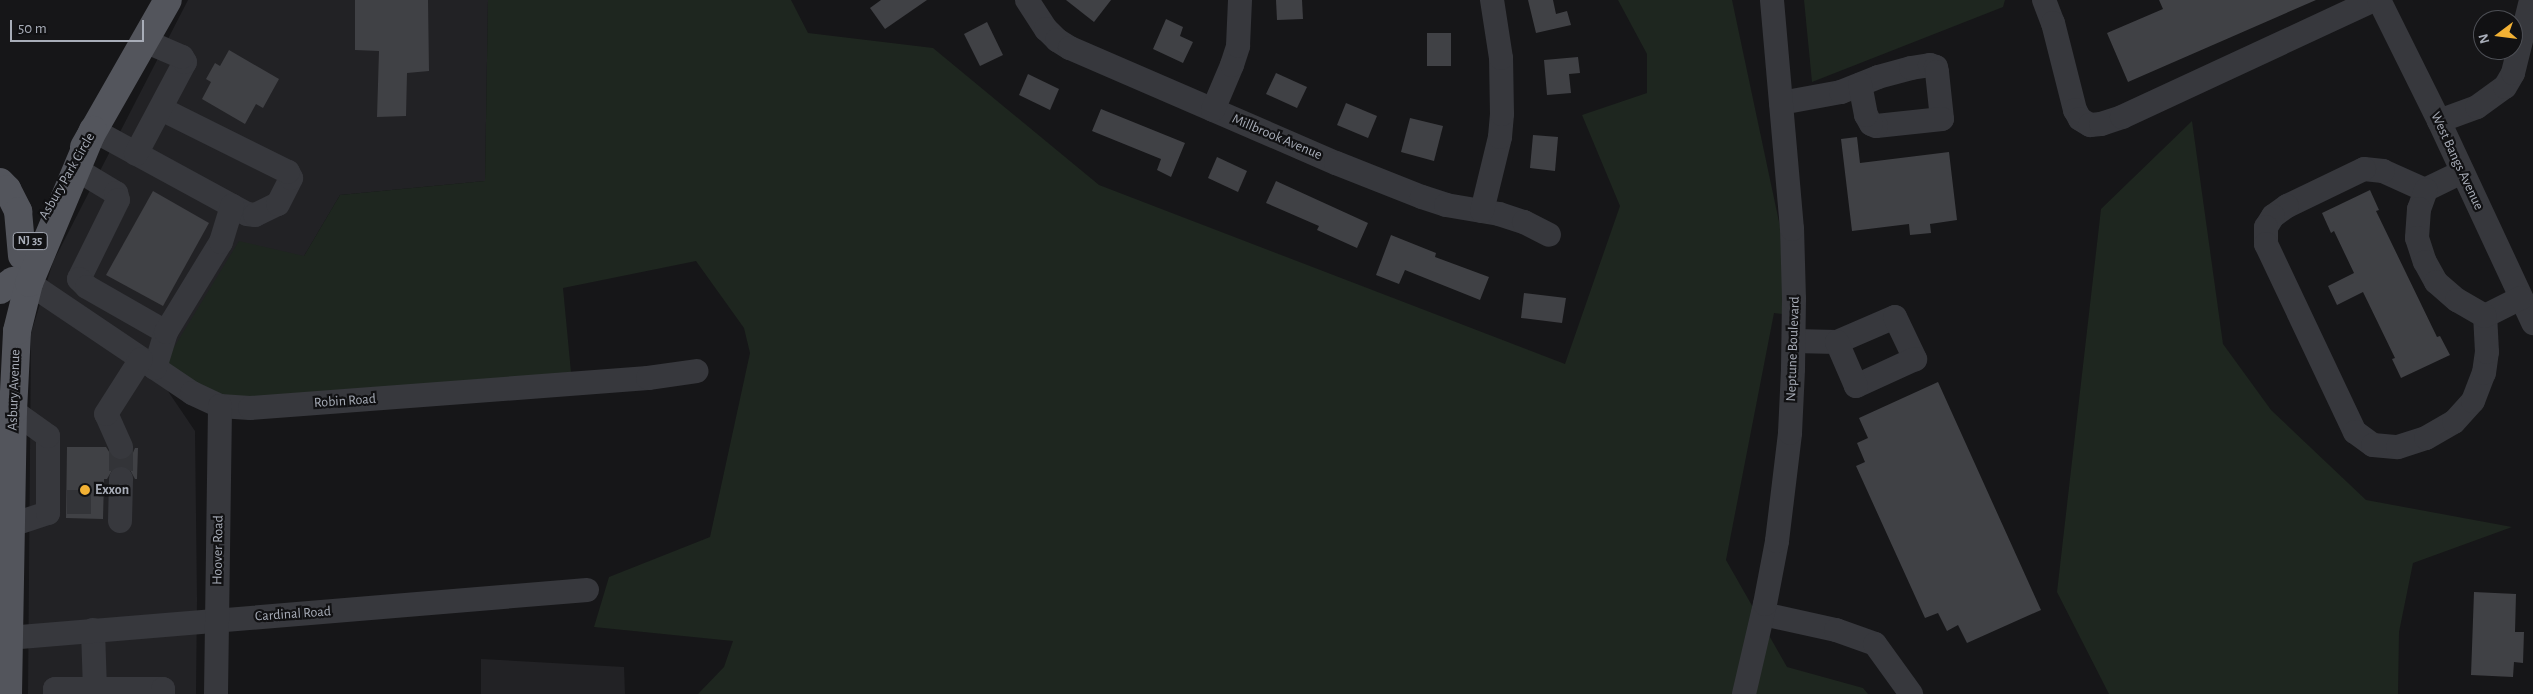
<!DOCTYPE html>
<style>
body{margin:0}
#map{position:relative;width:2533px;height:694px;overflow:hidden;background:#161618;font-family:"Alegreya Sans",sans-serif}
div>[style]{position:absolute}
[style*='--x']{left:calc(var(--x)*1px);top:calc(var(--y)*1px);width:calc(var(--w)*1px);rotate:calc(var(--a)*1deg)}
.built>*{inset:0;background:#222225}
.green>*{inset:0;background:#1e261f}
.building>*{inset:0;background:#404145}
.minor-tunnel>*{height:24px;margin-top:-12px;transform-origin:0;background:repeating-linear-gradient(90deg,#333438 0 24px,transparent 0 36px)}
.minor>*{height:24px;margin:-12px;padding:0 12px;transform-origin:12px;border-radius:12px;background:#37383d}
.major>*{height:28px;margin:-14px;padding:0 14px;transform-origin:14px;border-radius:14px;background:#53555c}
.dots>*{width:14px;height:14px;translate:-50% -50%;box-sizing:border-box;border:2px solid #111113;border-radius:50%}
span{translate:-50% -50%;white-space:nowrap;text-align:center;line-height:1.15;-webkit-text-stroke:4.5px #111113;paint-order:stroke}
.shield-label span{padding:1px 4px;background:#111113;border:1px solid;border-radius:4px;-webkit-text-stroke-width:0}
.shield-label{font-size:12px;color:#a8adb8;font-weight:700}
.street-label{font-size:14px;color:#a8adb8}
.poi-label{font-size:14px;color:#a8adb8;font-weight:700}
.left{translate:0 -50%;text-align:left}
.north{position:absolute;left:2473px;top:10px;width:50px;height:50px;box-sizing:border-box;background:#111113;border:1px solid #4d4f55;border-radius:50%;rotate:255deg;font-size:14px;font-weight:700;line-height:20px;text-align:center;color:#a8adb8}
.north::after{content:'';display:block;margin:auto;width:18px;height:22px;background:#f2b134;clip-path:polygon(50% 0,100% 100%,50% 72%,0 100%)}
.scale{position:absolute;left:10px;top:20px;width:134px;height:22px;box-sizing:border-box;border:2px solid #a8adb8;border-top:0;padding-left:6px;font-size:15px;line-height:18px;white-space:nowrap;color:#a8adb8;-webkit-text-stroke:4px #111113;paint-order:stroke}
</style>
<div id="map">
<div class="built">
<i style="clip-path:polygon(188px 0,488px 0,485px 181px,340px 195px,304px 256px,157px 375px,195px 431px,197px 599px,196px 694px,28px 694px,31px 333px,53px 262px)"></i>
<i style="clip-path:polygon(481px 659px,624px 667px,625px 694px,481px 694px)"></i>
</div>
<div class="green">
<i style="clip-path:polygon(488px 0,791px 0,808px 33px,933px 48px,1099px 185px,1565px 364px,1620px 206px,1582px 115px,1647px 93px,1647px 54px,1618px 0,1732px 0,1799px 316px,1774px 313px,1726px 560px,1787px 667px,1863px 688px,1868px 694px,698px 694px,724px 667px,733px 641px,594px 627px,609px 577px,710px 537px,750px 353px,744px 328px,696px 261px,563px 288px,572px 383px,223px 419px,157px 375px,239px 241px,304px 256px,340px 195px,485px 181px)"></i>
<i style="clip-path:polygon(1804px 0,2005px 0,2003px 7px,1812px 82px)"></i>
<i style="clip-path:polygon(2192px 121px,2223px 344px,2271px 410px,2366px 500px,2512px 527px,2413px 563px,2399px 632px,2398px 694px,2109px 694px,2057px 592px,2101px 209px)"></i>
</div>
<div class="building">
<i style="clip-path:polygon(355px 0,428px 0,429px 71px,407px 73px,406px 116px,377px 117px,379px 51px,355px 50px)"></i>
<i style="clip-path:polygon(881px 0,927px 0,885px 29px,870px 8px)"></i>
<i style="clip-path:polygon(1066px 0,1111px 0,1094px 22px)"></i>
<i style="clip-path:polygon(1276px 0,1302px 0,1303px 19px,1277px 20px)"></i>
<i style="clip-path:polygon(1528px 0,1553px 0,1556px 14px,1567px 11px,1571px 25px,1536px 33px)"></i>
<i style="clip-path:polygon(2159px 0,2316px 0,2128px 82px,2107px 33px,2163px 9px)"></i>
<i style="clip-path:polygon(1166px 19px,1183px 27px,1180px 36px,1193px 42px,1183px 63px,1153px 49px)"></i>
<i style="clip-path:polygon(987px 22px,1003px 55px,980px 66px,964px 34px)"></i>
<i style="clip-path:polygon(1427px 33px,1451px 33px,1451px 66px,1427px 66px)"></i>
<i style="clip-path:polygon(229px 50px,279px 79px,263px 108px,256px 104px,245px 124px,202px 99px,211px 82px,206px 79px,215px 63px,220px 66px)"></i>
<i style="clip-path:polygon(1578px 57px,1580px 73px,1569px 74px,1571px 93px,1547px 95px,1544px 60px)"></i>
<i style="clip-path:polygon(1276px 73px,1307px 87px,1297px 108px,1266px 94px)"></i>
<i style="clip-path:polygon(1028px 74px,1059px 89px,1050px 110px,1019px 95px)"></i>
<i style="clip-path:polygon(1346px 103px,1377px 116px,1368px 138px,1337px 125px)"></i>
<i style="clip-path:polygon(1101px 109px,1185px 143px,1171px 177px,1157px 170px,1161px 159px,1092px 131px)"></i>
<i style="clip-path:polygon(1410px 118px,1443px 126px,1434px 161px,1401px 152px)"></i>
<i style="clip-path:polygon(1533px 135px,1558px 137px,1555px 171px,1530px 168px)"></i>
<i style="clip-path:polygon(1857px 137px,1860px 163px,1949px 152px,1957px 220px,1930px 224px,1931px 233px,1910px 235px,1909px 224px,1852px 231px,1841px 139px)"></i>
<i style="clip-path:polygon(1217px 157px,1247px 171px,1238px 192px,1208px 178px)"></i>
<i style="clip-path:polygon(1276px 181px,1368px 223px,1357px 248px,1317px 230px,1319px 226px,1266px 203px)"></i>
<i style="clip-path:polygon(2370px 190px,2379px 210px,2376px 211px,2437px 337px,2440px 336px,2450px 355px,2401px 378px,2392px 359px,2395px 358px,2363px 292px,2337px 305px,2328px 286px,2354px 273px,2334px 231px,2331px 233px,2322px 213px)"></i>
<i style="clip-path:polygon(153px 191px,209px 223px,163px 306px,106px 275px)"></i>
<i style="clip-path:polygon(1391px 235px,1436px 253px,1435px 257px,1489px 277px,1480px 300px,1405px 270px,1399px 284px,1376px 275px)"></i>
<i style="clip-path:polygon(1524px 293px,1566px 298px,1562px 323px,1521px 318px)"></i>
<i style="clip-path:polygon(1938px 382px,2041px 610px,1967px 643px,1958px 625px,1947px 631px,1938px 613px,1925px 618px,1856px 466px,1865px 462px,1857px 443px,1868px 438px,1859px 418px)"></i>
<i style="clip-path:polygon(67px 447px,106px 447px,113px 458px,120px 461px,127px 459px,132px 455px,135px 448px,138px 448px,137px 479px,135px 479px,129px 468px,121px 465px,114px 467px,107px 479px,104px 479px,103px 519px,66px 518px)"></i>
<i style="clip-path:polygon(2474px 592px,2516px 594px,2515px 632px,2524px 632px,2523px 663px,2514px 662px,2513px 677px,2471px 675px)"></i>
</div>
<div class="minor-tunnel">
<i style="--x:121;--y:447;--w:32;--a:90"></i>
<i style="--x:67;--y:502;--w:36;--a:0"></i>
</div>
<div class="minor">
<i style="--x:1027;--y:0;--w:35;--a:57"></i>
<i style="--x:1046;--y:29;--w:16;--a:45"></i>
<i style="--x:1057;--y:40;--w:15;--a:32"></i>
<i style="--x:1070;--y:48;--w:290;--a:23.4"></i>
<i style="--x:1336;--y:163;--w:92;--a:21.6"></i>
<i style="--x:1422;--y:197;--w:25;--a:18"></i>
<i style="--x:1446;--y:205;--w:54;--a:9.6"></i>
<i style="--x:1499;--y:214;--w:26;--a:18"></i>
<i style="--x:1524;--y:222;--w:28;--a:27"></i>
<i style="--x:2044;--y:0;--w:25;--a:69"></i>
<i style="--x:2053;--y:23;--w:90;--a:75.8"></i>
<i style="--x:2075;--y:110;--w:10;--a:61"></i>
<i style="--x:2080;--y:119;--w:12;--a:31"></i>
<i style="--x:2090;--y:125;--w:11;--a:-5"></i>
<i style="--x:2101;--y:124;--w:22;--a:-18"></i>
<i style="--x:2122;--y:117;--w:278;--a:-24.9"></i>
<i style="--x:2379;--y:0;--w:135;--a:63.6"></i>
<i style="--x:2439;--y:121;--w:223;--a:65"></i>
<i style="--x:1781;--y:103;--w:61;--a:-10.4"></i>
<i style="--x:1841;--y:92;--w:40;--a:-22"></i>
<i style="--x:1878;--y:77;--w:34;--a:-15"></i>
<i style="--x:1911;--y:68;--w:19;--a:-9"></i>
<i style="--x:1930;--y:65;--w:6;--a:18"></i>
<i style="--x:1936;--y:67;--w:5;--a:79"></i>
<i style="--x:1937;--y:72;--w:47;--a:83.9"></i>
<i style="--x:1942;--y:119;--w:66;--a:173.9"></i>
<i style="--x:1876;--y:126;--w:5;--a:-158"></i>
<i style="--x:1871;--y:124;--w:10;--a:-119"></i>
<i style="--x:1866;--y:115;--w:31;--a:-101"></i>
<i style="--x:1213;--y:110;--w:49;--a:-67.1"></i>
<i style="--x:1232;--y:65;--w:20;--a:-72"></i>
<i style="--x:1238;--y:46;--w:46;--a:-87.5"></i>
<i style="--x:2439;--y:121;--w:40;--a:-20.2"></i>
<i style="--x:2477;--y:107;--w:34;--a:-36"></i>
<i style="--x:2505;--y:87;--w:16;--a:-60"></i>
<i style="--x:2513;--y:73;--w:75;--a:-76.1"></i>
<i style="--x:93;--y:130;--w:175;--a:28.6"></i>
<i style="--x:247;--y:214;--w:8;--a:7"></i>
<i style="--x:255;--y:215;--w:25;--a:-26"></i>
<i style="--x:278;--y:204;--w:29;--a:-63"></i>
<i style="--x:291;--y:178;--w:7;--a:-117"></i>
<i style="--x:288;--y:172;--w:142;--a:-153.6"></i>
<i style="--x:136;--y:154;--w:104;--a:-62"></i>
<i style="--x:185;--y:62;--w:6;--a:-121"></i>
<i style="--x:182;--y:57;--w:40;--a:-156.6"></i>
<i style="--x:76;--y:169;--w:47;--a:31"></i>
<i style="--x:116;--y:193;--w:7;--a:74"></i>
<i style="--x:118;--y:200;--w:88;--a:116.3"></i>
<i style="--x:79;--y:279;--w:11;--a:45"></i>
<i style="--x:87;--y:287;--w:91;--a:29.7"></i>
<i style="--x:2462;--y:172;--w:41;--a:154.1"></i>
<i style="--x:2425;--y:190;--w:46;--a:-155.7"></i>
<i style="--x:2383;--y:171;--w:19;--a:-174"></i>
<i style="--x:2364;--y:169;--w:85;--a:154.3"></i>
<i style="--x:2287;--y:206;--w:17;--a:144"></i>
<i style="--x:2273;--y:216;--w:13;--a:122"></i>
<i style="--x:2266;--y:227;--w:17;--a:90"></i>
<i style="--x:2266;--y:244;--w:208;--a:64.7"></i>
<i style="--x:2355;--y:432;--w:22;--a:36"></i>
<i style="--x:2373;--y:445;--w:25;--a:5"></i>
<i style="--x:2398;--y:447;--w:29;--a:-18"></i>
<i style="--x:2426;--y:438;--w:32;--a:-30"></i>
<i style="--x:2454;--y:422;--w:28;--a:-48"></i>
<i style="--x:2473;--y:401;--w:30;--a:-69"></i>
<i style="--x:2484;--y:373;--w:21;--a:-82"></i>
<i style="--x:2487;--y:352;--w:36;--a:-93"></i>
<i style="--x:2485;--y:316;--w:40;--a:-26.6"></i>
<i style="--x:2426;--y:190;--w:20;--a:110"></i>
<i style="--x:2419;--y:209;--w:29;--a:94"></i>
<i style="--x:2417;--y:238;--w:25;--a:72"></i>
<i style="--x:2425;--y:262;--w:23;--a:61"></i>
<i style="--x:2436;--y:282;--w:28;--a:41"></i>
<i style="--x:2457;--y:300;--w:32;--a:30"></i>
<i style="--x:1482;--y:211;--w:76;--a:-76.3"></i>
<i style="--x:1500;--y:137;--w:23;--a:-85"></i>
<i style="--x:1502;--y:114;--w:56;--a:-91"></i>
<i style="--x:1501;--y:58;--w:59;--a:-98.8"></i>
<i style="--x:29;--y:283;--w:197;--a:34"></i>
<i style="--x:192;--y:393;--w:31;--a:25"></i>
<i style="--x:220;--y:406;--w:30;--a:4"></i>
<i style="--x:250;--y:408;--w:399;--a:-4.3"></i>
<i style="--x:648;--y:378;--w:49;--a:-8.1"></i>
<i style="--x:1794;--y:341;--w:43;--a:1.3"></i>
<i style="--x:1837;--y:342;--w:63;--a:-23.3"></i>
<i style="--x:1895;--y:317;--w:47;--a:64.5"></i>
<i style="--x:1915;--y:359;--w:65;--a:155.4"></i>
<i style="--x:1856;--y:386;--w:48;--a:-113.4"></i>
<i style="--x:155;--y:368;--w:38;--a:-73"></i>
<i style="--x:166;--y:332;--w:105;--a:-58.6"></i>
<i style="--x:221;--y:242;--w:38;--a:-73"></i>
<i style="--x:121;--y:447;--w:36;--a:-114"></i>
<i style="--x:106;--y:414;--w:65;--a:-57.5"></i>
<i style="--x:120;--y:521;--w:42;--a:-88.6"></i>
<i style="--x:11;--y:525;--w:39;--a:-18"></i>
<i style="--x:48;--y:513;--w:77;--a:-90"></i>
<i style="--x:48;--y:436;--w:43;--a:-144.5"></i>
<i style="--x:1763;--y:614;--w:75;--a:12.4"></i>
<i style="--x:1836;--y:630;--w:41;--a:19.7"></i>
<i style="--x:1875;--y:644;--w:62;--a:54.2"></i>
<i style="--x:93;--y:630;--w:59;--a:88.1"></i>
<i style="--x:0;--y:641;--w:9;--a:-21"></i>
<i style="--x:8;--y:638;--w:581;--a:-4.74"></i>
<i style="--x:55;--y:694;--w:5;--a:-90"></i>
<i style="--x:55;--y:689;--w:108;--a:0"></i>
<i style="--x:163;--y:689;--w:5;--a:90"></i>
<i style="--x:216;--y:694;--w:288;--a:-89.2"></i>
<i style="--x:1744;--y:694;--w:92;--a:-76.9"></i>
<i style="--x:1765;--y:604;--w:64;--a:-79.2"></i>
<i style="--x:1777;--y:541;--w:109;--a:-83.1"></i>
<i style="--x:1790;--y:433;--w:64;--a:-87.3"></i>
<i style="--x:1793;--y:369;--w:70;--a:-89.2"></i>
<i style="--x:1794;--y:299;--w:70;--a:-91.6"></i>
<i style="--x:1792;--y:229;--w:230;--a:-95"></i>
</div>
<div class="major">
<i style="--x:84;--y:147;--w:169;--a:-60.3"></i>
<i style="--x:0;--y:182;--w:10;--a:45"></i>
<i style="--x:7;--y:189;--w:25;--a:63"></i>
<i style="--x:18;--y:211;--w:45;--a:84.9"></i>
<i style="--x:0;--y:290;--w:16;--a:-35"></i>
<i style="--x:8;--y:694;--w:283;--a:-89"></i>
<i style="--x:13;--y:411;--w:80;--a:-87.1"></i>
<i style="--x:17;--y:331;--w:49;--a:-76"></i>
<i style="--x:29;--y:283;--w:166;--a:-67.3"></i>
</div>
<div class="dots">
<i style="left:85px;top:490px;background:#f2b134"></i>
</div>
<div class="shield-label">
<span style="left:30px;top:241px">NJ 35</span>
</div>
<div class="street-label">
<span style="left:1277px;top:137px;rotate:23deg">Millbrook Avenue</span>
<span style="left:2457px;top:161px;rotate:65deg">West Bangs Avenue</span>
<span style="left:67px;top:176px;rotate:-60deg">Asbury Park Circle</span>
<span style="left:1793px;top:349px;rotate:-88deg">Neptune Boulevard</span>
<span style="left:14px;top:390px;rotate:-88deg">Asbury Avenue</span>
<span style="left:345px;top:401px;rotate:-4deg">Robin Road</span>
<span style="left:218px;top:550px;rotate:-89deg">Hoover Road</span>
<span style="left:293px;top:614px;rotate:-4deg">Cardinal Road</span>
</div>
<div class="poi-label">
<span class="left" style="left:95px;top:490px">Exxon</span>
</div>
<div class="north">N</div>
<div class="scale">50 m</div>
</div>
